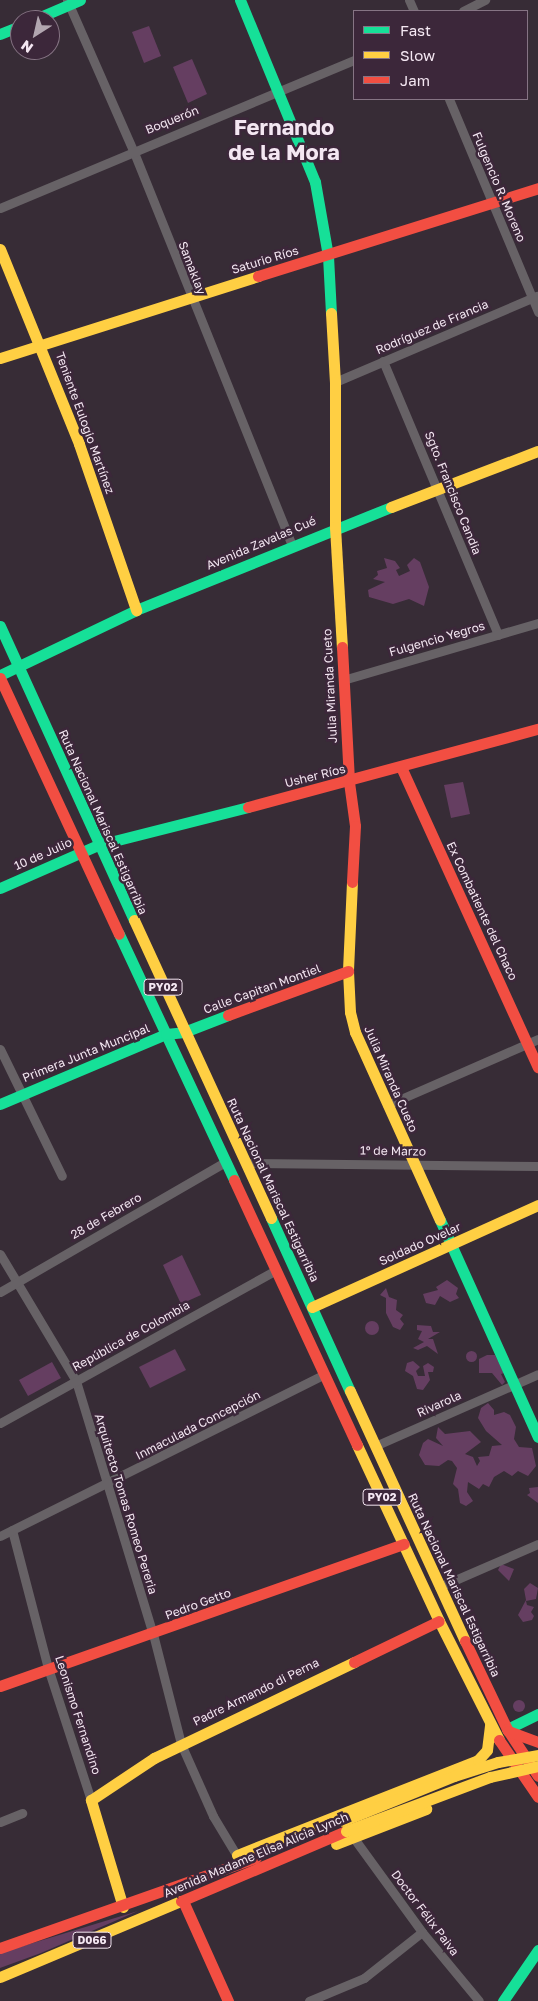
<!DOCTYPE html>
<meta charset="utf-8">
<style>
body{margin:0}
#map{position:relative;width:538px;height:2001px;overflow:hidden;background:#372c36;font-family:"Golos Text",sans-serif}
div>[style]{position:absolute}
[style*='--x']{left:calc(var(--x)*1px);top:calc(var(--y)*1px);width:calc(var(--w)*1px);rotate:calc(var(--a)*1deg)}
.green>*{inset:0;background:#653e61}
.round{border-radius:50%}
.street>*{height:9px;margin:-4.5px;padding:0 4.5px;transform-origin:4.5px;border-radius:4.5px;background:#676266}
.fast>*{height:11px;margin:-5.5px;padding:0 5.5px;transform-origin:5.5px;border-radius:5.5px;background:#16e098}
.slow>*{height:11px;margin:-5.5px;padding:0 5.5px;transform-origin:5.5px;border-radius:5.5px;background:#ffcf43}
.jam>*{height:11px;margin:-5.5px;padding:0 5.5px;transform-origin:5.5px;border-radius:5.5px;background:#f24e42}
.slow-bridge>*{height:11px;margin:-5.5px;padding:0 5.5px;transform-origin:5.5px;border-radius:5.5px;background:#ffcf43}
span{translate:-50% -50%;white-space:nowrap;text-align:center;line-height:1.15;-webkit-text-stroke:5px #3c273a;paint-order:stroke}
.shield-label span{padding:1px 4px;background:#3c273a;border:1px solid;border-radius:4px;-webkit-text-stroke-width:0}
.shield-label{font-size:11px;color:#f4e7f2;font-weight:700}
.street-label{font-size:12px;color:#f4e7f2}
.town-label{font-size:22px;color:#f4e7f2;font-weight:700}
.legend{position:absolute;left:353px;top:10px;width:175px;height:90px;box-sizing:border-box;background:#3c273a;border:1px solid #867484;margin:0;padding:6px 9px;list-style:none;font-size:15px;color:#f4e7f2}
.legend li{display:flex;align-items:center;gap:10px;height:25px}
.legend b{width:25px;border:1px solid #867484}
.north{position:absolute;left:10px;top:10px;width:50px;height:50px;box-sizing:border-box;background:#3c273a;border:1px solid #867484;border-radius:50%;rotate:215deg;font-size:14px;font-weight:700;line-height:20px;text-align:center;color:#f4e7f2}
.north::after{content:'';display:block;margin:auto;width:18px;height:22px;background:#b2a6b0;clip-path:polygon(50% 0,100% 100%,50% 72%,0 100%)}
</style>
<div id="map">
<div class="green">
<i style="clip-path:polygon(149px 26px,161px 56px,144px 63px,132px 32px)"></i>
<i style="clip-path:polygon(192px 59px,207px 94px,188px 103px,173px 67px)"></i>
<i style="clip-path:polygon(384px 558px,395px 561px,400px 568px,396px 570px,399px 576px,410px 571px,407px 565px,414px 558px,420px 562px,429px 587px,424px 606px,409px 599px,393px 604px,369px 597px,368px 590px,385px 582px,373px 579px,378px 575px,377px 571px,387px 568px)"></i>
<i style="clip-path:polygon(463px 782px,470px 814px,451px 818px,444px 785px)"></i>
<i style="clip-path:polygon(182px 1255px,201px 1295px,181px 1304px,163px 1265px)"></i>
<i style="clip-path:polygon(447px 1280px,458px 1288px,456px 1294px,459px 1298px,450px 1302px,440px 1296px,435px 1305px,426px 1303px,423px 1294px,438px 1290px,436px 1287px)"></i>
<i style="clip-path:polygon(386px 1288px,389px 1297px,397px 1300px,396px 1310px,403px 1315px,400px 1319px,404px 1324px,400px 1330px,393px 1327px,386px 1313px,386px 1298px,380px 1295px)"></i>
<i class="round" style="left:365px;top:1321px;width:14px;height:14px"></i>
<i style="clip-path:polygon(417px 1325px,431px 1326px,433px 1332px,440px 1332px,428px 1339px,433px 1339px,438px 1354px,427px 1346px,418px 1350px,413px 1348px,424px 1342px,418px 1339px,422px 1331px,417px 1330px)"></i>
<i style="clip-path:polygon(175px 1349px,186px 1370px,150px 1388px,139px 1367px)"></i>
<i class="round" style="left:465.5px;top:1350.5px;width:11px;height:11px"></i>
<i style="clip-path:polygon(487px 1355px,495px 1355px,504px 1373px,501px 1374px,505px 1382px,502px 1385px,492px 1373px,479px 1373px,479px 1359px)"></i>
<i style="clip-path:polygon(413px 1361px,420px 1367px,416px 1371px,418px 1376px,425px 1376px,423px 1366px,428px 1363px,434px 1367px,433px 1372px,428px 1372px,430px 1380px,423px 1390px,417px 1389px,413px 1376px,405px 1371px,407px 1363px)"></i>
<i style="clip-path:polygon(52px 1362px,61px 1378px,28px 1396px,19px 1380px)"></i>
<i style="clip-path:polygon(488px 1403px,494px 1410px,494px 1415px,504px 1412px,510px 1415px,516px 1427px,514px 1439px,519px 1447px,532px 1448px,536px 1466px,528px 1476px,518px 1471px,512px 1476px,504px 1471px,494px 1477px,489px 1487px,483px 1484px,479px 1489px,468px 1482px,467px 1492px,473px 1501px,466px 1506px,460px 1503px,458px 1489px,453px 1484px,457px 1468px,452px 1461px,448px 1460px,439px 1466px,425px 1465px,419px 1455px,423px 1443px,428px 1439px,443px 1446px,436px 1438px,438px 1427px,445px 1434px,470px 1431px,481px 1442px,465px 1454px,473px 1457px,477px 1466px,480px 1461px,478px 1457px,489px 1456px,492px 1446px,502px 1445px,486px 1431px,478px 1418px,481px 1408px)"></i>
<i style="clip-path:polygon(538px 1487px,538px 1503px,527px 1495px,530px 1493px,529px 1488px)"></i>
<i style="clip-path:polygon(501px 1564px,514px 1569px,509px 1581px,498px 1570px)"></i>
<i style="clip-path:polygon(530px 1583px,538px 1588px,536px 1599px,526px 1601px,527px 1605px,534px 1607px,531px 1612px,534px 1616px,532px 1620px,523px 1622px,518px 1615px,526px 1600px,524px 1589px)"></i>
<i class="round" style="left:513px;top:1700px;width:12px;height:12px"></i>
<i style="clip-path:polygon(138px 1911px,41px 1953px,0 1968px,0 1953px)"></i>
</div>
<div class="street">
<i style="--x:67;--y:0;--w:164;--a:66.3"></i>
<i style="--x:133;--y:150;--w:426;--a:68.1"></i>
<i style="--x:409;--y:0;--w:12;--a:66"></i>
<i style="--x:463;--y:11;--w:25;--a:-27"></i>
<i style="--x:449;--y:99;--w:231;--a:67.3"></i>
<i style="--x:0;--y:208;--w:384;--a:-22.7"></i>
<i style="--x:383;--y:361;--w:297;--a:67.2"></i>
<i style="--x:335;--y:382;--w:220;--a:-23.1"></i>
<i style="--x:343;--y:680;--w:203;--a:-16.3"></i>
<i style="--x:0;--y:1049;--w:141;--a:64"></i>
<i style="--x:387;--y:1105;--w:165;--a:-23.6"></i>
<i style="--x:247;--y:1163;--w:291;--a:0.6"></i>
<i style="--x:0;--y:1254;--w:148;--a:59.1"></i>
<i style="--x:76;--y:1381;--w:264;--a:73.1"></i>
<i style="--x:153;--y:1634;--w:114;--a:75.7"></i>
<i style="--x:181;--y:1744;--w:79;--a:66"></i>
<i style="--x:213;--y:1816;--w:47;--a:59"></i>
<i style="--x:0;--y:1292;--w:260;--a:-30"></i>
<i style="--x:0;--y:1423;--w:313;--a:-29"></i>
<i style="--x:375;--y:1446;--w:178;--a:-23.8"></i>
<i style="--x:12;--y:1530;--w:143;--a:75.4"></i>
<i style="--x:48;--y:1668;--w:139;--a:72"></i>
<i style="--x:0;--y:1536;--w:363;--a:-26.5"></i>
<i style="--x:439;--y:1587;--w:108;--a:-23.5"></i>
<i style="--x:0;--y:1822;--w:24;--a:-22"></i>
<i style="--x:353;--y:1837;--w:117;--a:54"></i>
<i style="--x:422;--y:1932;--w:89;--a:50.4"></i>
<i style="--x:309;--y:2001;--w:60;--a:-22.7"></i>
<i style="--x:364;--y:1978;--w:74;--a:-38.4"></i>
</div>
<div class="fast">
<i style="--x:240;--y:0;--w:197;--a:67.6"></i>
<i style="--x:315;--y:182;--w:75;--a:80"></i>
<i style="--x:328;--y:256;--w:57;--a:87"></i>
<i style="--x:33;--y:20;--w:51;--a:-23.1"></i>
<i style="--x:0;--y:34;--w:22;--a:-22"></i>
<i style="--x:0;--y:626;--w:323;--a:65.5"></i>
<i style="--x:0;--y:675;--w:151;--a:-25.5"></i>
<i style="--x:136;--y:610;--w:275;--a:-22"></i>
<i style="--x:0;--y:888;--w:107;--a:-23.7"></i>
<i style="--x:98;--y:845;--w:155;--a:-14.2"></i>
<i style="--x:119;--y:934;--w:272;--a:64.9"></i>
<i style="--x:0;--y:1104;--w:180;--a:-22.9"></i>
<i style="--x:166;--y:1034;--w:18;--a:-6"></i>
<i style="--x:184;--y:1032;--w:47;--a:-21.1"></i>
<i style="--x:271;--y:1218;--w:190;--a:65.5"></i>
<i style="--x:440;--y:1220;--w:238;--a:65.7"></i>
<i style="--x:507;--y:1729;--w:34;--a:-26"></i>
<i style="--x:503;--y:2001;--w:62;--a:-55.5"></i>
</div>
<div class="slow">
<i style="--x:0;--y:249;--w:210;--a:67.9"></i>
<i style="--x:79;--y:444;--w:176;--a:71"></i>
<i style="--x:331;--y:313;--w:69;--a:86.7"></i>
<i style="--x:335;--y:382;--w:145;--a:90"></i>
<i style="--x:335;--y:527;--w:120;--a:86.7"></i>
<i style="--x:0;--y:358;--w:271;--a:-17.6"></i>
<i style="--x:391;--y:507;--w:157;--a:-20.9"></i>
<i style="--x:352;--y:882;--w:89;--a:92.6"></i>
<i style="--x:348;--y:971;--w:41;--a:87.2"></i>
<i style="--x:350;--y:1012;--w:21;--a:76"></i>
<i style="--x:355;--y:1032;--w:206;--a:65.7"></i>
<i style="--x:134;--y:920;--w:328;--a:65.3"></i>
<i style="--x:312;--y:1307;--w:248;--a:-24.3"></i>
<i style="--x:350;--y:1391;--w:275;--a:65.3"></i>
<i style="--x:357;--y:1445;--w:194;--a:65"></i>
<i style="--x:439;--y:1621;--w:133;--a:63.2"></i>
<i style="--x:336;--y:1844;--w:97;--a:-21.3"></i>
<i style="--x:237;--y:1855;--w:259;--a:-21.5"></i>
<i style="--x:478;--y:1760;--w:13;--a:-48"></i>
<i style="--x:487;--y:1750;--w:26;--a:-83"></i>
<i style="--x:123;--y:1907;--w:112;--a:-106.7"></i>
<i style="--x:91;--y:1800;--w:76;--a:-33.7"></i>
<i style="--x:154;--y:1758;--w:222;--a:-25.6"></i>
<i style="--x:0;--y:1977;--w:196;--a:-22.8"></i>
</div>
<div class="jam">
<i style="--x:258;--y:276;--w:294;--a:-17.4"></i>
<i style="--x:342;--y:647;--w:135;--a:87"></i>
<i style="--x:349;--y:782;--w:44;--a:82.2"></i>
<i style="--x:355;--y:826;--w:56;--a:93.1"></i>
<i style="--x:0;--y:678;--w:282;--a:65.1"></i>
<i style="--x:401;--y:767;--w:330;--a:65.5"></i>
<i style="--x:248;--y:807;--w:300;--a:-15.1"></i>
<i style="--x:228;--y:1015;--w:128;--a:-20.1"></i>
<i style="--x:234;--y:1180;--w:292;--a:65.1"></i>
<i style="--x:465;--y:1641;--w:98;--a:64.5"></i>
<i style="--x:507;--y:1729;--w:56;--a:56.6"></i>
<i style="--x:354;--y:1662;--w:94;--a:-25.8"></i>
<i style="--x:0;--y:1686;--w:428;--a:-19.4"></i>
<i style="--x:508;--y:1731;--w:32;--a:20"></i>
<i style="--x:499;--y:1740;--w:69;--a:55.6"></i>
<i style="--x:181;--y:1901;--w:179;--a:-23"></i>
<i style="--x:183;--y:1901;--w:110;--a:65.8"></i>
<i style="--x:0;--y:1948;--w:271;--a:-19.4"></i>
</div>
<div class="slow-bridge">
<i style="--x:343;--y:1821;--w:120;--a:-22.1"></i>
<i style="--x:454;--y:1776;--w:46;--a:-17.7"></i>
<i style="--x:498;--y:1762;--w:41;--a:-9.9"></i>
<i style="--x:346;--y:1831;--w:154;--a:-20.6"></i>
<i style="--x:490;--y:1777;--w:49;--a:-12.9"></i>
</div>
<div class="shield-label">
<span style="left:163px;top:987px">PY02</span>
<span style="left:382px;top:1497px">PY02</span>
<span style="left:92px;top:1940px">D066</span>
</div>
<div class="street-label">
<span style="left:172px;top:120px;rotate:-22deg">Boquerón</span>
<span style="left:499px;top:187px;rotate:67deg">Fulgencio R. Moreno</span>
<span style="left:265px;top:260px;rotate:-17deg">Saturio Ríos</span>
<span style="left:192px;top:268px;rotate:69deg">Samaklay</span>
<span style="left:432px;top:327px;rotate:-23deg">Rodríguez de Francia</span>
<span style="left:85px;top:423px;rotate:70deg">Teniente Eulogio Martínez</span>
<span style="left:453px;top:493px;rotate:68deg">Sgto. Francisco Candia</span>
<span style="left:261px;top:543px;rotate:-23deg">Avenida Zavalas Cué</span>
<span style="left:437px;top:639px;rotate:-16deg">Fulgencio Yegros</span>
<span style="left:330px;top:686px;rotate:-93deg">Julia Miranda Cueto</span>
<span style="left:315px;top:776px;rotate:-14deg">Usher Ríos</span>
<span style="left:103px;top:822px;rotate:66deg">Ruta Nacional Mariscal Estigarribia</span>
<span style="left:43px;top:854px;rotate:-24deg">10 de Julio</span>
<span style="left:482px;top:911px;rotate:65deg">Ex Combatiente del Chaco</span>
<span style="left:262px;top:989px;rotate:-20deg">Calle Capitan Montiel</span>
<span style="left:86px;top:1053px;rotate:-22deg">Primera Junta Muncipal</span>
<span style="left:391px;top:1079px;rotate:66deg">Julia Miranda Cueto</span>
<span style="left:393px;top:1151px;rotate:1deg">1º de Marzo</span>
<span style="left:273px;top:1190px;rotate:65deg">Ruta Nacional Mariscal Estigarribia</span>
<span style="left:106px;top:1216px;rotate:-30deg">28 de Febrero</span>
<span style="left:420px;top:1244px;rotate:-24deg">Soldado Ovelar</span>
<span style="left:131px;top:1336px;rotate:-29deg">República de Colombia</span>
<span style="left:439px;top:1404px;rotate:-24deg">Rivarola</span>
<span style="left:198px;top:1425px;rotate:-27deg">Inmaculada Concepción</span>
<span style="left:126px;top:1504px;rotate:73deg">Arquitecto Tomas Romeo Pereria</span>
<span style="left:454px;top:1585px;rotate:65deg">Ruta Nacional Mariscal Estigarribia</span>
<span style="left:198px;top:1604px;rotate:-20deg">Pedro Getto</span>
<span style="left:256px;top:1692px;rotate:-26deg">Padre Armando di Perna</span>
<span style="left:78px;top:1715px;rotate:72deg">Leonismo Fernandino</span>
<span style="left:256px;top:1855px;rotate:-23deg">Avenida Madame Elisa Alicia Lynch</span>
<span style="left:425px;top:1913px;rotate:53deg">Doctor Félix Paiva</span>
</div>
<div class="town-label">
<span style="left:284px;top:139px">Fernando<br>de la Mora</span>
</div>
<ul class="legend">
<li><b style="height:6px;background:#16e098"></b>Fast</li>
<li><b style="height:6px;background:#ffcf43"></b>Slow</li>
<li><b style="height:6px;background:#f24e42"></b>Jam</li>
</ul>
<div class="north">N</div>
</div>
